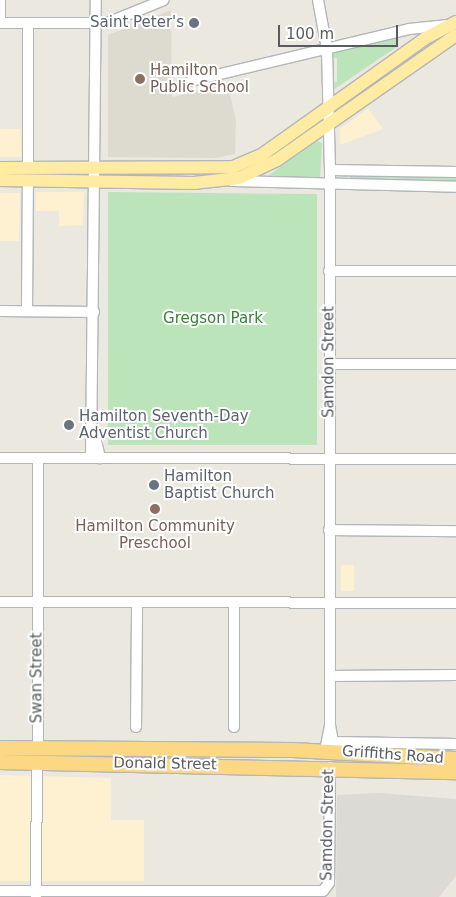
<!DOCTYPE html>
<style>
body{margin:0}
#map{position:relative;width:456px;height:897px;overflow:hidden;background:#ebe8df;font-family:"DejaVu Sans",sans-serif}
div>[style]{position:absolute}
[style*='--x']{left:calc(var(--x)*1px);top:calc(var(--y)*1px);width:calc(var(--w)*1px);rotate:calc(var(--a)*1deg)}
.commercial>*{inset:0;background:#fdf1d2}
.industrial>*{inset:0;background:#dcdad4}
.education>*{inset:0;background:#dddad0}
.green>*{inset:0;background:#bce4bb}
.roads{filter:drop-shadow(1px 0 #b2b6ba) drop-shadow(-1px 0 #b2b6ba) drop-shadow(0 1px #b2b6ba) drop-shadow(0 -1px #b2b6ba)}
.minor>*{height:10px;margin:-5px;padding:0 5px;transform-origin:5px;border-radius:5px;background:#fff}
.major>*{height:12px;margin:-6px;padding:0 6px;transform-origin:6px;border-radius:6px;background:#ffeba1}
.highway>*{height:14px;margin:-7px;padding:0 7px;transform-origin:7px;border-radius:7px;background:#fcd885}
.dots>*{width:14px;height:14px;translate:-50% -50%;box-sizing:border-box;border:2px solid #fff;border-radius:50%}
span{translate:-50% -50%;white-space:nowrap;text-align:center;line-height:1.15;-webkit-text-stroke:4px #fff;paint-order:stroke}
.worship-label{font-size:15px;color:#5b616d}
.right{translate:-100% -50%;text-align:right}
.left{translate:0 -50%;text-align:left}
.education-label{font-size:15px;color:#785e54}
.park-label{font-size:15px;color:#348334}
.street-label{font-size:15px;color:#585c60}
.scale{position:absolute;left:278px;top:25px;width:120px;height:22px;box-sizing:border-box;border:2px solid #585c60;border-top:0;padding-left:6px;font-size:15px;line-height:18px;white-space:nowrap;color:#585c60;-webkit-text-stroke:4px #fff;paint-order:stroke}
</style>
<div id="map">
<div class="commercial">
<i style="clip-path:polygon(368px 108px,383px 129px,340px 145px,340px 129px)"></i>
<i style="clip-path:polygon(0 129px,20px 129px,21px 157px,0 157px)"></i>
<i style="clip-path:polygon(36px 192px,84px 192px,83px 225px,59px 226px,59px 211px,36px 211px)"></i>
<i style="clip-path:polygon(0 193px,20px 193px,19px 241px,0 241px)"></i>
<i style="clip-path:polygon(341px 565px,354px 565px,354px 591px,341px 591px)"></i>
<i style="clip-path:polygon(0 775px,111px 778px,111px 820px,144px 820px,144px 881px,0 881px)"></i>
</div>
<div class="industrial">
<i style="clip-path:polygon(379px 793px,456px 799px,456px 876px,439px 897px,336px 897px,337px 795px)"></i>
</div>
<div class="education">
<i style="clip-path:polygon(171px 10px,172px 97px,228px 85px,236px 121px,235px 154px,216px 158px,108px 157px,108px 35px)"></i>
</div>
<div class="green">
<i style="clip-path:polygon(396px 37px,398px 46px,330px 92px,330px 83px,337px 82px,337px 58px,330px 58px,334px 51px)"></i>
<i style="clip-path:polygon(317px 141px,322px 143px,320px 180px,266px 177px)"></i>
<i style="clip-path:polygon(350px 175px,456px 176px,456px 183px,350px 181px)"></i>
<i style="clip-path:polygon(108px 192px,317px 194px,317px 445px,108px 445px)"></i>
</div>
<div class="roads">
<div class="minor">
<i style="--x:0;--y:0;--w:23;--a:90"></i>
<i style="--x:318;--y:0;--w:50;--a:79.6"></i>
<i style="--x:327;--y:49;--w:121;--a:88.6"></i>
<i style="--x:330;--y:170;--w:555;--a:90"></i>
<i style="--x:330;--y:725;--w:17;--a:80"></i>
<i style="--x:333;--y:742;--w:10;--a:114"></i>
<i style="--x:329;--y:751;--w:6;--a:-121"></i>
<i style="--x:326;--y:746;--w:21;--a:-79"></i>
<i style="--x:0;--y:23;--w:107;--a:0"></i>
<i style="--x:107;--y:23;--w:61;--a:-22"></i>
<i style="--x:191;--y:81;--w:224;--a:-13.4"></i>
<i style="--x:409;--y:29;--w:39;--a:-6"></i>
<i style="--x:28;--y:167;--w:144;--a:-90"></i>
<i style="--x:330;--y:170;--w:126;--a:0.9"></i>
<i style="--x:232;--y:181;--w:224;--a:1.5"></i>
<i style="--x:329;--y:271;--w:127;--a:0"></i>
<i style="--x:0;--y:311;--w:94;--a:0.6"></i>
<i style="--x:27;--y:311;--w:131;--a:-89.6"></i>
<i style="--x:330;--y:364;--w:126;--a:0"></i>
<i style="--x:94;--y:432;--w:27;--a:77"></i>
<i style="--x:0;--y:458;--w:456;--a:0.1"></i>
<i style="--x:91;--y:458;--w:458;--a:-89.4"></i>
<i style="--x:329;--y:530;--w:127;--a:0.5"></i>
<i style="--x:0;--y:602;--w:456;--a:0.1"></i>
<i style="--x:330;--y:676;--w:126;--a:-0.5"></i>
<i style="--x:136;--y:727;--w:124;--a:-89.5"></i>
<i style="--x:234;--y:727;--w:125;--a:-90"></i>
<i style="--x:333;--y:742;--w:123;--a:0.9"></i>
<i style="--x:38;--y:748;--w:290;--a:-90"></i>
<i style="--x:0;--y:891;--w:323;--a:0"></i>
<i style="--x:323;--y:891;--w:10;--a:-53"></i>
<i style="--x:329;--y:883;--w:116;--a:-89.5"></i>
<i style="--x:36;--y:896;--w:134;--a:-89.6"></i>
</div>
<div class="major">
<i style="--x:0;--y:168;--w:233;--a:-0.2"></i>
<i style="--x:233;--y:167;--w:33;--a:-23"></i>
<i style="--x:263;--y:154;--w:198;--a:-35.5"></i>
<i style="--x:424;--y:39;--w:36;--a:-28"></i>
<i style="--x:0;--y:180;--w:194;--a:0.9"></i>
<i style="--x:194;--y:183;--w:45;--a:-6.3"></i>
<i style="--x:239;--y:178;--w:42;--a:-25.3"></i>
<i style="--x:277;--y:160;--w:218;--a:-34.9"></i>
</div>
<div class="highway">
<i style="--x:0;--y:748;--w:293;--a:0.4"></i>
<i style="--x:293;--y:750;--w:163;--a:3.2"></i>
<i style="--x:0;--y:762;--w:456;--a:1.3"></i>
</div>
</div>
<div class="dots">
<i style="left:194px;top:23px;background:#6b7280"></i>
<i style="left:140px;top:79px;background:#8d6e63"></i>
<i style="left:69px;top:425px;background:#6b7280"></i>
<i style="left:154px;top:485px;background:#6b7280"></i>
<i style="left:155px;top:509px;background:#8d6e63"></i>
</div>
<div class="worship-label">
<span class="right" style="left:184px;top:23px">Saint Peter's</span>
<span class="left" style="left:79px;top:425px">Hamilton Seventh-Day<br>Adventist Church</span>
<span class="left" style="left:164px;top:485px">Hamilton<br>Baptist Church</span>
</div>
<div class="education-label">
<span class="left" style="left:150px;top:79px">Hamilton<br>Public School</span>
<span style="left:155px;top:535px">Hamilton Community<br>Preschool</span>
</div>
<div class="park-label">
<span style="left:213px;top:319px">Gregson Park</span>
</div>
<div class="street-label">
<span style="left:329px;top:362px;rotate:-90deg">Samdon Street</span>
<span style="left:37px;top:678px;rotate:-90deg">Swan Street</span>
<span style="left:393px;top:755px;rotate:4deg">Griffiths Road</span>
<span style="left:165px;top:764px;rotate:1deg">Donald Street</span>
<span style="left:328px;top:825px;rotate:-89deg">Samdon Street</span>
</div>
<div class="scale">100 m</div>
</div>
